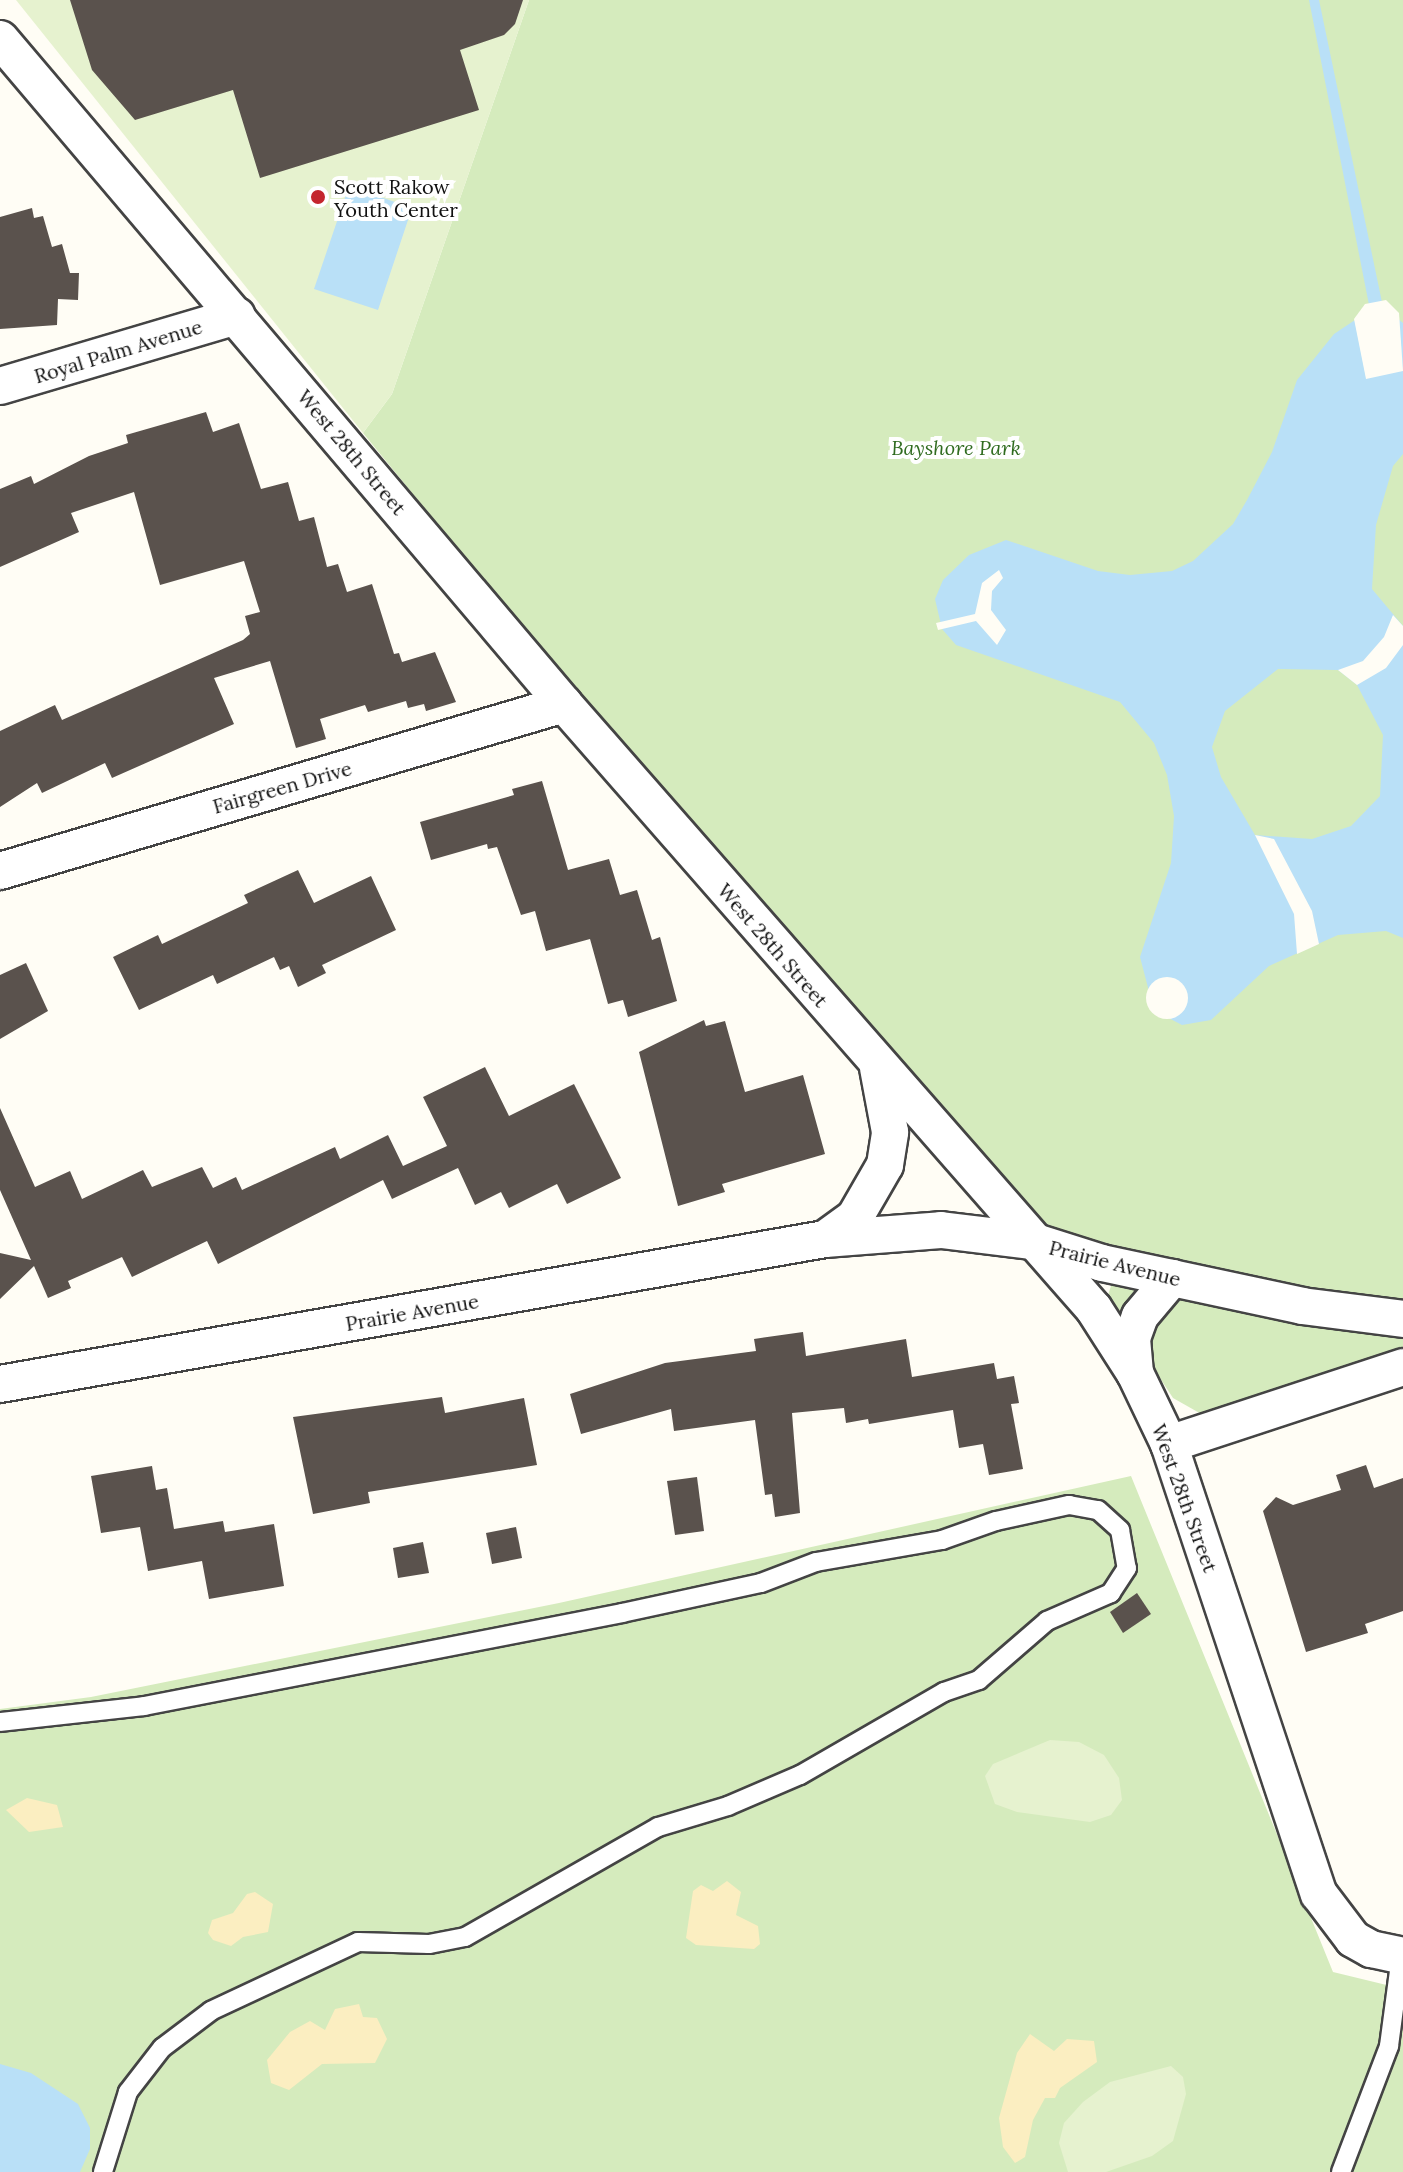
<!DOCTYPE html>
<style>
body{margin:0}
#map{position:relative;width:1403px;height:2172px;overflow:hidden;background:#fffdf5;font-family:Lora,serif}
div>[style]{position:absolute}
[style*='--x']{left:calc(var(--x)*1px);top:calc(var(--y)*1px);width:calc(var(--w)*1px);rotate:calc(var(--a)*1deg)}
.green>*{inset:0;background:#d5ebbd}
.sand>*{inset:0;background:#fbeec1}
.pitch>*{inset:0;background:#e6f2cf}
.water>*{inset:0;background:#b9e0f7}
.pier>*{inset:0;background:#fffdf5}
.round{border-radius:50%}
.building>*{inset:0;background:#5a524d}
.roads{filter:drop-shadow(2px 0 #444) drop-shadow(-2px 0 #444) drop-shadow(0 2px #444) drop-shadow(0 -2px #444)}
.lane>*{height:18px;margin:-9px;padding:0 9px;transform-origin:9px;border-radius:9px;background:#fff}
.street>*{height:36px;margin:-18px;padding:0 18px;transform-origin:18px;border-radius:18px;background:#fff}
.dots>*{width:22px;height:22px;translate:-50% -50%;box-sizing:border-box;border:4px solid #fff;border-radius:50%}
span{translate:-50% -50%;white-space:nowrap;text-align:center;line-height:1.15;-webkit-text-stroke:8px #fff;paint-order:stroke}
.poi-label{font-size:20px;color:#111}
.left{translate:0 -50%;text-align:left}
.street-label{font-size:20px;color:#111}
.park-label{font-size:20px;color:#2f6b1f;font-style:italic}
</style>
<div id="map">
<div class="green">
<i style="clip-path:polygon(529px 0,1403px 0,1403px 1305px,1295px 1290px,1133px 1254px,1060px 1232px,1035px 1217px,575px 692px,363px 433px,392px 394px)"></i>
<i style="clip-path:polygon(1112px 1283px,1141px 1289px,1126px 1329px,1107px 1298px)"></i>
<i style="clip-path:polygon(1171px 1297px,1403px 1335px,1403px 1356px,1203px 1415px,1173px 1398px,1152px 1366px,1146px 1341px)"></i>
<i style="clip-path:polygon(1131px 1476px,1333px 1972px,1403px 1989px,1403px 2172px,0 2172px,0 1709px,91px 1697px,559px 1603px)"></i>
</div>
<div class="sand">
<i style="clip-path:polygon(27px 1798px,57px 1805px,63px 1827px,29px 1832px,6px 1810px)"></i>
<i style="clip-path:polygon(727px 1881px,741px 1892px,736px 1915px,758px 1926px,760px 1944px,754px 1949px,696px 1945px,686px 1938px,693px 1891px,701px 1885px,713px 1891px)"></i>
<i style="clip-path:polygon(255px 1892px,273px 1904px,268px 1932px,243px 1937px,231px 1946px,213px 1940px,208px 1933px,212px 1920px,233px 1913px,247px 1894px)"></i>
<i style="clip-path:polygon(359px 2004px,363px 2017px,377px 2018px,387px 2039px,375px 2063px,322px 2064px,289px 2090px,271px 2083px,267px 2060px,290px 2032px,310px 2021px,325px 2030px,335px 2009px)"></i>
<i style="clip-path:polygon(1030px 2034px,1054px 2051px,1067px 2039px,1094px 2041px,1097px 2062px,1060px 2088px,1055px 2098px,1045px 2098px,1033px 2120px,1025px 2157px,1015px 2163px,1003px 2147px,999px 2118px,1017px 2053px)"></i>
</div>
<div class="pitch">
<i style="clip-path:polygon(16px 0,529px 0,392px 394px,363px 433px)"></i>
<i style="clip-path:polygon(1050px 1740px,1079px 1742px,1104px 1755px,1119px 1778px,1122px 1800px,1111px 1815px,1090px 1822px,1017px 1812px,995px 1804px,985px 1776px,993px 1764px)"></i>
<i style="clip-path:polygon(1171px 2066px,1183px 2077px,1186px 2094px,1173px 2141px,1152px 2156px,1106px 2172px,1068px 2172px,1059px 2143px,1064px 2123px,1083px 2102px,1110px 2082px)"></i>
</div>
<div class="water">
<i style="clip-path:polygon(evenodd,1309px 0,1319px 0,1383px 307px,1403px 323px,1403px 454px,1393px 466px,1376px 525px,1372px 589px,1403px 626px,1403px 938px,1386px 931px,1338px 935px,1269px 966px,1211px 1020px,1182px 1025px,1161px 1014px,1151px 999px,1140px 957px,1171px 863px,1174px 816px,1167px 775px,1154px 743px,1120px 702px,956px 645px,942px 629px,935px 599px,943px 580px,969px 555px,1006px 540px,1098px 571px,1130px 575px,1172px 571px,1193px 561px,1233px 524px,1247px 500px,1272px 452px,1297px 380px,1334px 334px,1370px 310px,1309px 0,1278px 669px,1338px 670px,1357px 685px,1383px 735px,1380px 796px,1351px 826px,1312px 839px,1255px 835px,1221px 777px,1212px 747px,1225px 711px,1278px 669px)"></i>
<i style="clip-path:polygon(349px 186px,412px 208px,378px 310px,314px 289px)"></i>
<i style="clip-path:polygon(0 2064px,31px 2073px,78px 2104px,90px 2128px,90px 2149px,80px 2172px,0 2172px)"></i>
</div>
<div class="pier">
<i style="clip-path:polygon(1386px 300px,1399px 313px,1403px 371px,1366px 379px,1354px 319px,1365px 304px)"></i>
<i style="clip-path:polygon(999px 570px,1003px 578px,992px 591px,991px 610px,1006px 630px,997px 645px,976px 621px,938px 630px,936px 623px,975px 614px,982px 583px)"></i>
<i style="clip-path:polygon(1393px 615px,1403px 626px,1403px 645px,1386px 668px,1357px 685px,1338px 670px,1363px 661px,1384px 637px)"></i>
<i style="clip-path:polygon(1255px 835px,1274px 839px,1312px 911px,1319px 944px,1297px 954px,1294px 914px)"></i>
<i class="round" style="left:1146px;top:977px;width:42px;height:42px"></i>
</div>
<div class="building">
<i style="clip-path:polygon(70px 0,523px 0,515px 24px,504px 35px,460px 50px,479px 110px,260px 178px,233px 90px,135px 120px,92px 70px)"></i>
<i style="clip-path:polygon(32px 208px,34px 218px,43px 216px,52px 247px,62px 244px,70px 273px,79px 273px,78px 300px,58px 299px,57px 325px,0 329px,0 217px)"></i>
<i style="clip-path:polygon(206px 412px,213px 432px,239px 423px,261px 489px,288px 482px,299px 521px,314px 517px,327px 567px,338px 564px,347px 592px,372px 584px,394px 654px,399px 653px,402px 662px,435px 652px,456px 702px,426px 711px,424px 704px,408px 708px,406px 701px,368px 712px,365px 705px,320px 719px,326px 739px,296px 748px,270px 661px,214px 678px,234px 724px,112px 778px,105px 763px,42px 793px,37px 783px,0 807px,0 731px,55px 705px,62px 720px,243px 640px,250px 634px,245px 616px,260px 612px,244px 561px,160px 585px,134px 492px,71px 513px,79px 532px,0 567px,0 489px,31px 476px,34px 484px,89px 456px,128px 443px,126px 435px)"></i>
<i style="clip-path:polygon(542px 781px,568px 870px,609px 859px,620px 895px,637px 890px,652px 940px,660px 937px,677px 1001px,628px 1017px,623px 1000px,608px 1004px,590px 939px,546px 951px,535px 911px,521px 915px,497px 847px,488px 849px,487px 844px,431px 860px,420px 822px,514px 795px,512px 789px)"></i>
<i style="clip-path:polygon(298px 870px,314px 903px,371px 876px,396px 930px,322px 965px,326px 973px,298px 987px,289px 966px,280px 970px,274px 957px,217px 984px,213px 975px,139px 1010px,113px 957px,158px 935px,162px 944px,248px 903px,244px 895px)"></i>
<i style="clip-path:polygon(26px 963px,48px 1011px,0 1039px,0 975px)"></i>
<i style="clip-path:polygon(704px 1020px,706px 1026px,725px 1021px,745px 1092px,803px 1075px,825px 1154px,722px 1184px,725px 1192px,678px 1206px,639px 1052px)"></i>
<i style="clip-path:polygon(485px 1067px,509px 1116px,574px 1084px,621px 1178px,567px 1204px,557px 1184px,509px 1208px,501px 1192px,475px 1205px,458px 1168px,392px 1199px,383px 1180px,218px 1264px,207px 1241px,132px 1277px,122px 1257px,68px 1281px,71px 1288px,48px 1298px,34px 1266px,0 1299px,0 1253px,31px 1260px,0 1190px,0 1108px,35px 1187px,70px 1171px,82px 1199px,143px 1170px,152px 1187px,202px 1167px,213px 1188px,236px 1177px,242px 1190px,335px 1147px,340px 1159px,388px 1135px,403px 1166px,447px 1146px,423px 1097px)"></i>
<i style="clip-path:polygon(803px 1332px,806px 1356px,906px 1339px,912px 1377px,994px 1363px,997px 1379px,1014px 1376px,1019px 1403px,1011px 1404px,1023px 1469px,989px 1475px,983px 1444px,959px 1448px,953px 1410px,869px 1424px,868px 1419px,846px 1423px,844px 1408px,792px 1413px,800px 1513px,775px 1517px,772px 1494px,765px 1495px,755px 1420px,674px 1431px,671px 1409px,581px 1434px,570px 1394px,665px 1363px,756px 1351px,754px 1339px)"></i>
<i style="clip-path:polygon(442px 1397px,445px 1413px,524px 1398px,537px 1465px,368px 1492px,370px 1503px,313px 1514px,293px 1417px)"></i>
<i style="clip-path:polygon(1366px 1465px,1374px 1488px,1403px 1478px,1403px 1611px,1365px 1624px,1368px 1633px,1306px 1652px,1263px 1511px,1276px 1497px,1293px 1505px,1341px 1490px,1336px 1475px)"></i>
<i style="clip-path:polygon(152px 1466px,156px 1490px,167px 1488px,174px 1529px,223px 1521px,225px 1532px,274px 1524px,284px 1586px,209px 1599px,202px 1561px,148px 1571px,140px 1527px,101px 1533px,91px 1476px)"></i>
<i style="clip-path:polygon(697px 1477px,704px 1531px,675px 1535px,667px 1481px)"></i>
<i style="clip-path:polygon(516px 1527px,522px 1558px,492px 1564px,486px 1533px)"></i>
<i style="clip-path:polygon(423px 1542px,429px 1573px,398px 1578px,393px 1548px)"></i>
<i style="clip-path:polygon(1137px 1593px,1151px 1614px,1123px 1633px,1110px 1612px)"></i>
</div>
<div class="roads">
<div class="lane">
<i style="--x:0;--y:1722;--w:145;--a:-6.3"></i>
<i style="--x:144;--y:1706;--w:487;--a:-11"></i>
<i style="--x:622;--y:1613;--w:142;--a:-12.2"></i>
<i style="--x:761;--y:1583;--w:59;--a:-20.9"></i>
<i style="--x:816;--y:1562;--w:128;--a:-9.9"></i>
<i style="--x:942;--y:1540;--w:57;--a:-19.4"></i>
<i style="--x:996;--y:1521;--w:75;--a:-12.4"></i>
<i style="--x:1069;--y:1505;--w:29;--a:10"></i>
<i style="--x:1098;--y:1510;--w:30;--a:42"></i>
<i style="--x:1120;--y:1530;--w:39;--a:80"></i>
<i style="--x:1127;--y:1568;--w:30;--a:123"></i>
<i style="--x:1111;--y:1593;--w:70;--a:156.4"></i>
<i style="--x:1047;--y:1621;--w:90;--a:139.1"></i>
<i style="--x:979;--y:1680;--w:37;--a:161"></i>
<i style="--x:944;--y:1692;--w:166;--a:150"></i>
<i style="--x:800;--y:1775;--w:78;--a:156.7"></i>
<i style="--x:728;--y:1806;--w:73;--a:163.3"></i>
<i style="--x:658;--y:1827;--w:222;--a:150.3"></i>
<i style="--x:465;--y:1937;--w:37;--a:169"></i>
<i style="--x:429;--y:1944;--w:71;--a:-178.4"></i>
<i style="--x:358;--y:1942;--w:162;--a:154.9"></i>
<i style="--x:211;--y:2011;--w:61;--a:142.9"></i>
<i style="--x:162;--y:2048;--w:56;--a:127.7"></i>
<i style="--x:128;--y:2092;--w:84;--a:107.4"></i>
<i style="--x:1341;--y:2172;--w:135;--a:-69.1"></i>
<i style="--x:1389;--y:2046;--w:91;--a:-82.4"></i>
</div>
<div class="street">
<i style="--x:0;--y:39;--w:872;--a:49.7"></i>
<i style="--x:564;--y:704;--w:804;--a:48.78"></i>
<i style="--x:1094;--y:1309;--w:76;--a:57.4"></i>
<i style="--x:1135;--y:1373;--w:79;--a:64.4"></i>
<i style="--x:1169;--y:1444;--w:474;--a:71.6"></i>
<i style="--x:1319;--y:1894;--w:56;--a:52.9"></i>
<i style="--x:1353;--y:1939;--w:21;--a:29"></i>
<i style="--x:1371;--y:1949;--w:33;--a:12"></i>
<i style="--x:0;--y:386;--w:247;--a:-16.5"></i>
<i style="--x:0;--y:871;--w:588;--a:-16.49"></i>
<i style="--x:825;--y:1239;--w:37;--a:-36"></i>
<i style="--x:855;--y:1217;--w:60;--a:-60"></i>
<i style="--x:885;--y:1165;--w:33;--a:-81"></i>
<i style="--x:890;--y:1132;--w:65;--a:-100.6"></i>
<i style="--x:1135;--y:1373;--w:35;--a:-95"></i>
<i style="--x:1132;--y:1338;--w:23;--a:-70"></i>
<i style="--x:1140;--y:1316;--w:50;--a:-49.9"></i>
<i style="--x:0;--y:1384;--w:838;--a:-9.97"></i>
<i style="--x:825;--y:1239;--w:116;--a:-4.4"></i>
<i style="--x:941;--y:1230;--w:92;--a:6.9"></i>
<i style="--x:1032;--y:1241;--w:73;--a:17.4"></i>
<i style="--x:1102;--y:1263;--w:205;--a:12.1"></i>
<i style="--x:1302;--y:1306;--w:102;--a:7.3"></i>
<i style="--x:1169;--y:1444;--w:246;--a:-18.2"></i>
</div>
</div>
<div class="dots">
<i style="left:318px;top:197px;background:#c4262e"></i>
</div>
<div class="poi-label">
<span class="left" style="left:334px;top:198px">Scott Rakow<br>Youth Center</span>
</div>
<div class="street-label">
<span style="left:118px;top:351px;rotate:-17deg">Royal Palm Avenue</span>
<span style="left:352px;top:452px;rotate:50deg">West 28th Street</span>
<span style="left:282px;top:787px;rotate:-16deg">Fairgreen Drive</span>
<span style="left:773px;top:945px;rotate:49deg">West 28th Street</span>
<span style="left:1115px;top:1263px;rotate:14deg">Prairie Avenue</span>
<span style="left:412px;top:1312px;rotate:-10deg">Prairie Avenue</span>
<span style="left:1185px;top:1498px;rotate:70deg">West 28th Street</span>
</div>
<div class="park-label">
<span style="left:956px;top:447px">Bayshore Park</span>
</div>
</div>
